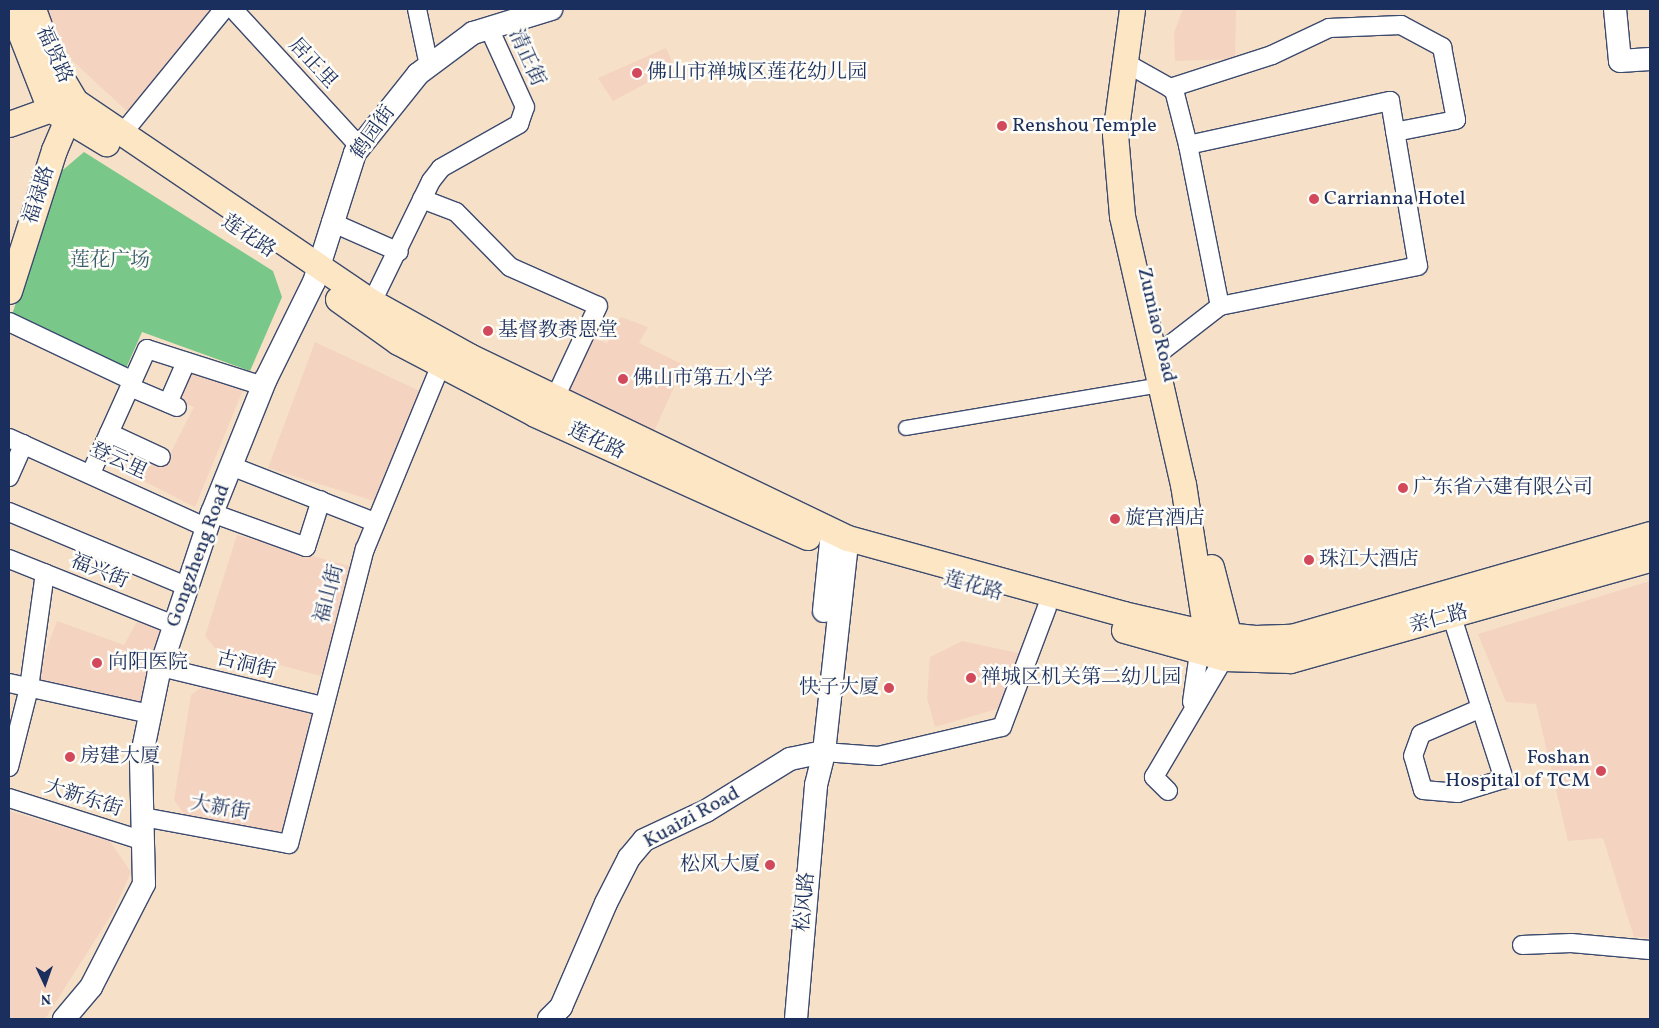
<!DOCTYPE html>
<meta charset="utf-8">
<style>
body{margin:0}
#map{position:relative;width:1659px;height:1028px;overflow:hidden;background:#f6e1c8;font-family:Vollkorn,"Noto Serif SC",serif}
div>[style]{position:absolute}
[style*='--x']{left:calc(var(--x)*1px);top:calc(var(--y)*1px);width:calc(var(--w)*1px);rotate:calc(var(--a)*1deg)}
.built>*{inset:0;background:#f4d3c0}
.green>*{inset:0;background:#79c889}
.roads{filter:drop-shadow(1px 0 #3c4a6e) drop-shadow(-1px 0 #3c4a6e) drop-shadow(0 1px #3c4a6e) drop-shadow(0 -1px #3c4a6e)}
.pedestrian>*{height:14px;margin:-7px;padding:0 7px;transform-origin:7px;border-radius:7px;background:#fff}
.minor>*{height:18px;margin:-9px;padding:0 9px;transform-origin:9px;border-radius:9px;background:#fff}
.tertiary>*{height:22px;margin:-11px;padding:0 11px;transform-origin:11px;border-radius:11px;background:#fff}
.secondary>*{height:25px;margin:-12.5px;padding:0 12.5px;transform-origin:12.5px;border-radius:12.5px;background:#fce6c4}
.dots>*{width:14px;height:14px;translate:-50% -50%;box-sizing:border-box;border:2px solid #fdfcf7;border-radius:50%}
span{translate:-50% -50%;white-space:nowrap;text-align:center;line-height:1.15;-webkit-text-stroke:5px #fdfcf7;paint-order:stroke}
.street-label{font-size:20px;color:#1b2f5e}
.poi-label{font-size:20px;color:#1b2f5e}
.left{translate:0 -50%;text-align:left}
.right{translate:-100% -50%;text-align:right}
.park-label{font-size:20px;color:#375d6b}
.frame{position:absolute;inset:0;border:10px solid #1b2f5e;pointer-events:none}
.north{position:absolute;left:20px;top:958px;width:50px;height:50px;-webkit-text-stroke:4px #fdfcf7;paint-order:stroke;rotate:177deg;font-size:14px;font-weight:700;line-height:20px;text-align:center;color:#1b2f5e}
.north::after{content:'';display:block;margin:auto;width:18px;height:22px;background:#1b2f5e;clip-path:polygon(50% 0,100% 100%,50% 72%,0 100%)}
</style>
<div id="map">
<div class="built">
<i style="clip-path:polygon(47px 9px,215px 9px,129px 113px,64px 53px)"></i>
<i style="clip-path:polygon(1183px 9px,1236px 9px,1235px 59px,1175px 61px,1174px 33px)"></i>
<i style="clip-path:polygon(666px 48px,675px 68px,613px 101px,598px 78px)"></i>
<i style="clip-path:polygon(621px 317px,648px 327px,639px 343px,684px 365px,652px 436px,563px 393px,586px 336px,607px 343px)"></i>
<i style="clip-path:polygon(315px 342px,422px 392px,374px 501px,268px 468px)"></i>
<i style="clip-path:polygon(187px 367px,245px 385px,195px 507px,104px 461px,116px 443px,166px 462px,194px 407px,174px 399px)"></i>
<i style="clip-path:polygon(237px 535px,353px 567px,321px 676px,215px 648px,205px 636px)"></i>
<i style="clip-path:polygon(1650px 581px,1650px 938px,1634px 937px,1603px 838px,1568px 841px,1536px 704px,1506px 702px,1478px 634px)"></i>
<i style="clip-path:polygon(139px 618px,163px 628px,140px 703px,35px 681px,57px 621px,124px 645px)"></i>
<i style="clip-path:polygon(962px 641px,1023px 654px,1004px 707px,935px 727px,927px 698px,930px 657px)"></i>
<i style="clip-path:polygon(203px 686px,315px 709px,285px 836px,184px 814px,174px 800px,191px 695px)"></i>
<i style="clip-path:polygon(9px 811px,109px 840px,131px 872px,113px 912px,45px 1019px,9px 1019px)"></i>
</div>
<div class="green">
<i style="clip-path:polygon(84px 152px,273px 271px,282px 297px,250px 371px,142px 332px,124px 373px,10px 321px,57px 175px)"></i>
</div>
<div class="roads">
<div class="pedestrian">
<i style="--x:906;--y:428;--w:258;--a:-9.6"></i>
</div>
<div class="minor">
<i style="--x:233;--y:9;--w:188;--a:47.4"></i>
<i style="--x:417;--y:9;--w:58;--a:78.1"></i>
<i style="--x:1133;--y:67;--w:47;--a:29.3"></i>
<i style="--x:1174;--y:90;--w:57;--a:75.7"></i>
<i style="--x:1188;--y:145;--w:207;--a:-12.3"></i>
<i style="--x:1390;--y:101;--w:167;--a:80.4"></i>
<i style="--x:1418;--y:266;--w:202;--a:168.6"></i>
<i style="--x:1220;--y:306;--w:73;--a:142.2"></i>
<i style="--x:1170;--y:88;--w:107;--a:-17.9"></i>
<i style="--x:1272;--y:55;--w:63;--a:-25.3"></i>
<i style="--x:1329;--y:28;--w:72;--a:-2.4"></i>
<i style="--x:1401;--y:25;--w:47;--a:28.2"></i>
<i style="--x:1442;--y:47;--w:74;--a:79.1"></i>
<i style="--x:1456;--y:120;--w:62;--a:168.9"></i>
<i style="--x:122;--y:134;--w:161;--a:-50.8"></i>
<i style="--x:1188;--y:145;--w:164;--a:78.8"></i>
<i style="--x:422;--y:199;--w:36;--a:21"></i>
<i style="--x:456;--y:212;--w:77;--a:45.5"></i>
<i style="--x:510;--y:267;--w:96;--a:23.9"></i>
<i style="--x:598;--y:306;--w:102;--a:115.1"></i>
<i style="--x:331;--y:222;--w:74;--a:23.8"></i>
<i style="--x:372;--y:302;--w:135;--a:-64"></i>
<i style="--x:431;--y:181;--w:16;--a:-52"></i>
<i style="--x:441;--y:168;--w:90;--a:-29.4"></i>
<i style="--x:519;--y:124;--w:18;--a:-71"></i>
<i style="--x:525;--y:107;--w:87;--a:-114.5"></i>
<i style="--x:9;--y:322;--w:137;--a:25.4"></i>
<i style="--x:130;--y:387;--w:51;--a:23.1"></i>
<i style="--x:168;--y:403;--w:45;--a:-66.3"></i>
<i style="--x:109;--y:433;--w:57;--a:24.8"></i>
<i style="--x:9;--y:438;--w:217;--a:24.4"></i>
<i style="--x:231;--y:466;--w:155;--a:21.3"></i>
<i style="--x:91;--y:473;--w:136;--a:-65.7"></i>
<i style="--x:147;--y:349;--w:122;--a:17.7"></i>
<i style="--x:9;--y:477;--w:36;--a:-66"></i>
<i style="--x:9;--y:512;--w:192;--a:22.7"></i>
<i style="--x:212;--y:513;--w:100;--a:19.9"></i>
<i style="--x:306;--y:547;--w:49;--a:-72.3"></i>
<i style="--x:9;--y:559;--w:178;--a:21.8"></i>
<i style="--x:1452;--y:617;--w:96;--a:72.3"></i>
<i style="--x:1481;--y:708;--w:75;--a:72.1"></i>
<i style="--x:1504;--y:779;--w:48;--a:163.1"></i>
<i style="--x:1458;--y:793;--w:35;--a:-175"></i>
<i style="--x:1423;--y:790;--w:35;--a:-106"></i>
<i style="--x:1413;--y:756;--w:23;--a:-70"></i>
<i style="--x:1421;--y:734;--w:65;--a:-23.4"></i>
<i style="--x:161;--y:667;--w:166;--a:13.6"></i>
<i style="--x:9;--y:683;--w:144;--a:12.4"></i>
<i style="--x:1192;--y:702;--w:49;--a:-81.9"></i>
<i style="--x:824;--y:752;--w:54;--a:4.2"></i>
<i style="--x:878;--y:756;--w:127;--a:-13.2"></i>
<i style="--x:1002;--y:727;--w:128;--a:-69.4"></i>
<i style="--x:9;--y:767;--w:81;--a:-75.8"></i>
<i style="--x:29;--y:688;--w:116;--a:-82.1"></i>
<i style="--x:1168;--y:791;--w:20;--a:-135"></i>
<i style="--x:1154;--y:777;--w:138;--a:-59.5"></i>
<i style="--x:9;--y:798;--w:142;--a:17.7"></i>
<i style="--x:143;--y:817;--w:148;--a:10.5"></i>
<i style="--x:289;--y:844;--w:305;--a:-75.6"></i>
<i style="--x:365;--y:549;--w:199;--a:-67.6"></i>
<i style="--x:1522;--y:945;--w:49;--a:-2.3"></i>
<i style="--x:1571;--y:943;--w:79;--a:5.1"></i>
</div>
<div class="tertiary">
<i style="--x:1615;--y:9;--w:52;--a:84.5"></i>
<i style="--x:1620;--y:61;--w:30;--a:-4"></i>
<i style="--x:824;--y:611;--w:79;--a:-84.2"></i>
<i style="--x:64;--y:1019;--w:42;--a:-49.8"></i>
<i style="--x:91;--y:987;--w:116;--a:-62.8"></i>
<i style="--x:144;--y:884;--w:125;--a:-91.4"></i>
<i style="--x:141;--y:759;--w:89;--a:-78.3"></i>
<i style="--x:159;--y:672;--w:168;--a:-71.6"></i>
<i style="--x:212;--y:513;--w:144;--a:-68.1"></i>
<i style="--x:266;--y:379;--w:108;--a:-63.7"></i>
<i style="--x:314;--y:282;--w:135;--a:-72.4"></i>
<i style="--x:355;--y:153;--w:101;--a:-51.4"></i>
<i style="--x:418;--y:74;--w:69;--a:-36.7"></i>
<i style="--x:473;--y:33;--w:82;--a:-17.1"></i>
<i style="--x:549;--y:1019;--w:17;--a:-45"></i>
<i style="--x:561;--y:1007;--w:113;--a:-66.6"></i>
<i style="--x:606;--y:903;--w:51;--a:-62.9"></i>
<i style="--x:629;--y:858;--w:23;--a:-50"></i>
<i style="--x:644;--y:840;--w:68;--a:-25.1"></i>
<i style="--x:706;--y:811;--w:99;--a:-31.8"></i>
<i style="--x:790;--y:759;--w:35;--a:-12"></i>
<i style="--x:796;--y:1019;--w:235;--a:-85.1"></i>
<i style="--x:816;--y:785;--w:34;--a:-76"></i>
<i style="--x:824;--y:752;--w:201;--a:-83.7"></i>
</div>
<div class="secondary">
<i style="--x:11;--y:9;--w:107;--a:68.7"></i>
<i style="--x:33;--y:9;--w:59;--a:70"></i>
<i style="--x:53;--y:64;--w:43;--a:59.3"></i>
<i style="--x:75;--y:101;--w:359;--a:34.1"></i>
<i style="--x:372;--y:302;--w:111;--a:29.1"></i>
<i style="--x:469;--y:356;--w:420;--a:25.7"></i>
<i style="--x:848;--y:538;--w:285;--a:15.4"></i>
<i style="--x:1123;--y:614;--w:85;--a:12.9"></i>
<i style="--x:1206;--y:633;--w:49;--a:5.8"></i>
<i style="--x:1255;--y:638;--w:36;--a:-2"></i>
<i style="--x:1291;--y:637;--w:373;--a:-16"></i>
<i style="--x:1132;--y:9;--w:126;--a:97.7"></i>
<i style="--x:1115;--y:134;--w:82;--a:85.1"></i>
<i style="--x:1122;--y:216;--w:275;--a:77.2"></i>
<i style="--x:1183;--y:484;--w:151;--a:81.2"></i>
<i style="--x:1206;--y:633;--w:16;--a:112"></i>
<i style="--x:50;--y:109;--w:66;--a:31.3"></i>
<i style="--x:9;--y:124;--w:59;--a:-19.7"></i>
<i style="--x:9;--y:291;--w:148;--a:-72.3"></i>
<i style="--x:54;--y:150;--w:51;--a:-66.9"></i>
<i style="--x:338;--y:299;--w:74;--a:35.6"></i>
<i style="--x:398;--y:342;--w:155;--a:27.7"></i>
<i style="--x:535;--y:414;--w:299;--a:24.3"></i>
<i style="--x:1211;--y:567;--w:72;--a:75.6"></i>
<i style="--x:1124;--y:630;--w:104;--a:15.6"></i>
<i style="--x:1224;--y:658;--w:66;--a:1.7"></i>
<i style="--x:1290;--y:660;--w:374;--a:-15.7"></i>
</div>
</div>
<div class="dots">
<i style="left:637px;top:73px;background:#d1495b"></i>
<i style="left:1002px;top:126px;background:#d1495b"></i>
<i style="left:1314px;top:199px;background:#d1495b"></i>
<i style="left:488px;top:331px;background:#d1495b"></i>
<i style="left:623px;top:379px;background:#d1495b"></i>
<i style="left:1403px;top:488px;background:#d1495b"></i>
<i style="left:1115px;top:519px;background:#d1495b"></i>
<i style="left:1309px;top:560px;background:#d1495b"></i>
<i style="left:97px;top:663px;background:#d1495b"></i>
<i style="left:971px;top:678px;background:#d1495b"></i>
<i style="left:889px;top:688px;background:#d1495b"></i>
<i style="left:70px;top:757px;background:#d1495b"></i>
<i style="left:1601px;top:771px;background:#d1495b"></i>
<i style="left:770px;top:865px;background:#d1495b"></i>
</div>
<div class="street-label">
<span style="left:53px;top:55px;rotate:66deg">福贤路</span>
<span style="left:526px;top:58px;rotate:66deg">清正街</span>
<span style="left:312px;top:64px;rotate:47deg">居正里</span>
<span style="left:374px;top:133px;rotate:-54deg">鹤园街</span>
<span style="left:40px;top:195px;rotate:-72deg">福禄路</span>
<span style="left:248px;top:237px;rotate:34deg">莲花路</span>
<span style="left:1156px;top:325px;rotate:77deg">Zumiao Road</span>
<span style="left:596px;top:442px;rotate:25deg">莲花路</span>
<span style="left:118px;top:462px;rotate:25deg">登云里</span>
<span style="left:199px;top:556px;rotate:-70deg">Gongzheng Road</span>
<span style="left:99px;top:572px;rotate:22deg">福兴街</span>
<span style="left:973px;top:587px;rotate:15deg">莲花路</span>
<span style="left:330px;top:594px;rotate:-75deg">福山街</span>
<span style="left:1439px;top:620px;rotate:-15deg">亲仁路</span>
<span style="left:246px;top:666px;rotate:14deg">古洞街</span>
<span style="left:83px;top:799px;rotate:18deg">大新东街</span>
<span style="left:220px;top:809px;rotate:10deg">大新街</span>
<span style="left:692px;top:818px;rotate:-29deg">Kuaizi Road</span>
<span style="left:806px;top:902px;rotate:-85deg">松风路</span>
</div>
<div class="poi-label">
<span class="left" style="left:647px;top:73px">佛山市禅城区莲花幼儿园</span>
<span class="left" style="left:1012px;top:126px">Renshou Temple</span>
<span class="left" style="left:1324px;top:199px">Carrianna Hotel</span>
<span class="left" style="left:498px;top:331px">基督教赉恩堂</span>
<span class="left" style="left:633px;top:379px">佛山市第五小学</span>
<span class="left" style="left:1413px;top:488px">广东省六建有限公司</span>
<span class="left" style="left:1125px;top:519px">旋宫酒店</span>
<span class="left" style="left:1319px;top:560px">珠江大酒店</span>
<span class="left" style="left:108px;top:663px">向阳医院</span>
<span class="left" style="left:981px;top:678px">禅城区机关第二幼儿园</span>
<span class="right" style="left:879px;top:688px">快子大厦</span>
<span class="left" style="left:80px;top:757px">房建大厦</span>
<span class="right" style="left:1590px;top:770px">Foshan<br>Hospital of TCM</span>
<span class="right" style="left:760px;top:865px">松风大厦</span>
</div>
<div class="park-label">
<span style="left:110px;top:261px">莲花广场</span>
</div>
<div class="frame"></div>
<div class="north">N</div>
</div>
